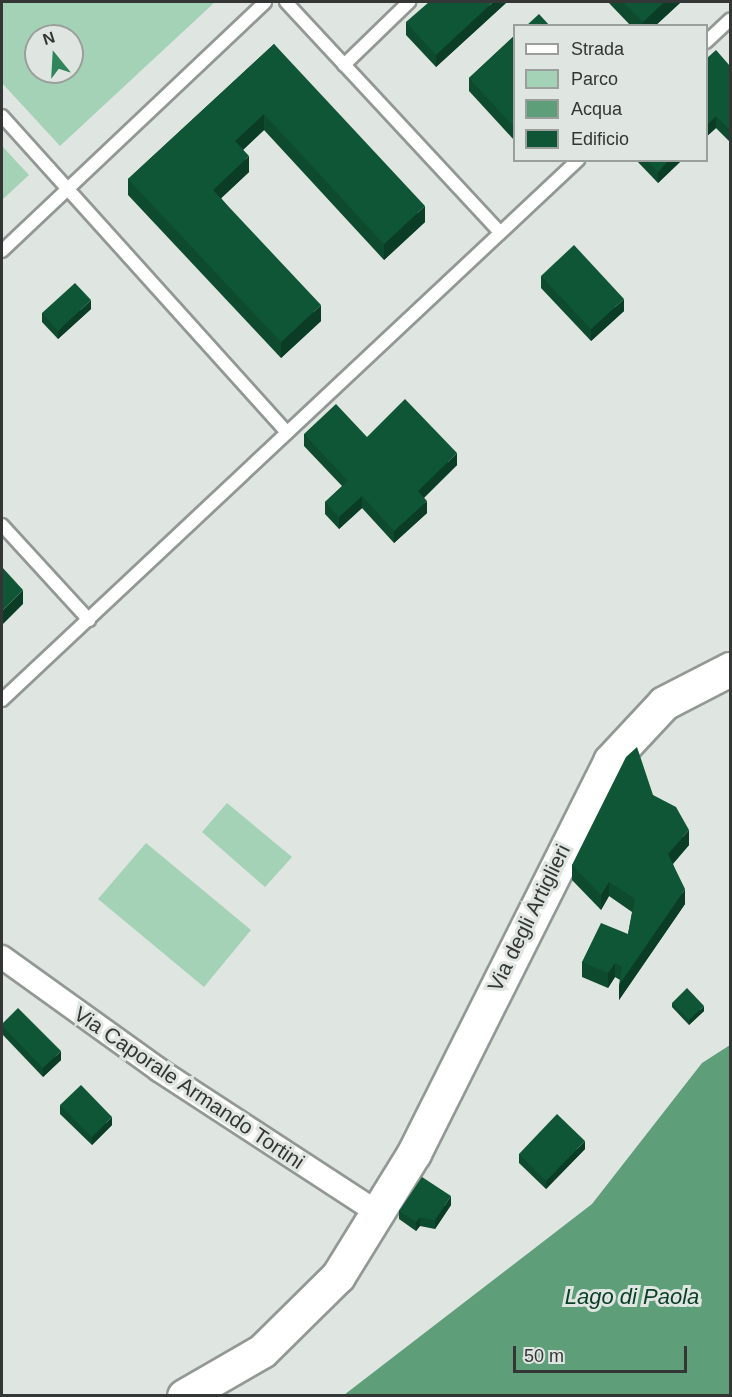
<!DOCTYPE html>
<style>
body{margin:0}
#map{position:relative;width:732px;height:1397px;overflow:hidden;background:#dfe5e1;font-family:Arial,sans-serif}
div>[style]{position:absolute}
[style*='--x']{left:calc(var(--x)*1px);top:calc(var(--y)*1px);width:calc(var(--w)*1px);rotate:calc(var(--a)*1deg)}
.green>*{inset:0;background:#a4d2b6}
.water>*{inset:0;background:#5e9f7a}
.roads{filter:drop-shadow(2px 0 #929894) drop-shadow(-2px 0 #929894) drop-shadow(0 2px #929894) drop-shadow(0 -2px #929894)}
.lane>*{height:12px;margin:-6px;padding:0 6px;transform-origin:6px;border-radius:6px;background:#fff}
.street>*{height:22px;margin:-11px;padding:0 11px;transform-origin:11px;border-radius:11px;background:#fff}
.secondary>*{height:33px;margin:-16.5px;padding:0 16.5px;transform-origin:16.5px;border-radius:16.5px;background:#fff}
.wall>*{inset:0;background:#0d4a2e}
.shaded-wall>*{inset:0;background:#0a3c26}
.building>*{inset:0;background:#0f5636}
span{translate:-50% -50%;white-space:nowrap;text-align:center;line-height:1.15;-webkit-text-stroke:6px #dfe5e1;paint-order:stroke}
.street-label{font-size:21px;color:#333634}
.water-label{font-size:22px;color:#083e25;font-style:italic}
.frame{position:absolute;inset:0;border:3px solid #333634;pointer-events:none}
.legend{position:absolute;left:513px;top:24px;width:195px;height:138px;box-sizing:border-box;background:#dfe5e1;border:2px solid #9a9f9c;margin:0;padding:8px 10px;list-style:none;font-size:18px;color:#333634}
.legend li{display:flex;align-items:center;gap:12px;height:30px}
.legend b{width:30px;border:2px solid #9a9f9c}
.north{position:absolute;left:24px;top:24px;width:60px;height:60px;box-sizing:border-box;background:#dfe5e1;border:2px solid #9a9f9c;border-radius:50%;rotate:342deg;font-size:16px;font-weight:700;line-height:24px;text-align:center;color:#333634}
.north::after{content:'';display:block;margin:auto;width:21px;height:27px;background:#2f865a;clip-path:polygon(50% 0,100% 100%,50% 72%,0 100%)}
.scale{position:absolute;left:513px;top:1346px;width:174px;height:27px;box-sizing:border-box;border:3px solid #333634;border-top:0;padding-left:8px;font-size:18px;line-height:21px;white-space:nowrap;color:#333634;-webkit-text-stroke:4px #dfe5e1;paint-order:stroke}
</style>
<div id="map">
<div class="green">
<i style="clip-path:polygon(evenodd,2px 2px,215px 2px,60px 146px,2px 83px,2px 2px,36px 36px,72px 36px,72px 72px,36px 72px,36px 36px)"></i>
<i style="clip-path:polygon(2px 146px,29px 175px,2px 200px)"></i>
<i style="clip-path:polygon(227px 803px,292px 857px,265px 887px,202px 832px)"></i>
<i style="clip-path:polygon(146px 843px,251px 930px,204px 987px,98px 899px)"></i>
</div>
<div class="water">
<i style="clip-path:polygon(730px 1045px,730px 1395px,344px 1395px,592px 1204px,702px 1063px)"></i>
</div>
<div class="roads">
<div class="lane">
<i style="--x:286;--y:2;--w:314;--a:47.1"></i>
<i style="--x:706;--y:42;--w:33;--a:-43"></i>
<i style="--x:344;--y:65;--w:91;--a:-44.1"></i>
<i style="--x:2;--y:116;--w:426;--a:48"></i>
<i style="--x:2;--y:251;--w:362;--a:-43.4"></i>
<i style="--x:2;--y:525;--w:129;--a:47.5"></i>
<i style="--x:2;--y:700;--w:790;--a:-43.15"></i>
</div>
<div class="street">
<i style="--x:2;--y:957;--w:193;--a:35.7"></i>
<i style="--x:159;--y:1070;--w:264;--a:33.1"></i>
</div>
<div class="secondary">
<i style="--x:184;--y:1396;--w:90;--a:-30"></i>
<i style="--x:262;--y:1351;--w:107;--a:-44.6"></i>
<i style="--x:338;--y:1276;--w:145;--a:-58.3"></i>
<i style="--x:414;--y:1153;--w:438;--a:-63.4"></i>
<i style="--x:610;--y:761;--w:79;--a:-47"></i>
<i style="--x:664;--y:703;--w:74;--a:-27.3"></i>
</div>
</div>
<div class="wall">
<i style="clip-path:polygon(507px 2px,436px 67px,406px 35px,406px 22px)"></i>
<i style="clip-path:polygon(608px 2px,681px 2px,655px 26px,631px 26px)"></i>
<i style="clip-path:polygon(514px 36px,514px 140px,469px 91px,469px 78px)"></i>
<i style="clip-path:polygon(274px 44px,425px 222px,384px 260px,264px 130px,243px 150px,249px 172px,221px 198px,321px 321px,281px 358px,128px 195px,128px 179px)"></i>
<i style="clip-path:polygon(706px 59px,730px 66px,730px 142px,716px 128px,706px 137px)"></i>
<i style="clip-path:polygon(636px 160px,682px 160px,658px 183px)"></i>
<i style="clip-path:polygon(541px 276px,624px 311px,591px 341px,541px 288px)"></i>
<i style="clip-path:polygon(91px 309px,58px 339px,42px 322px,42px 313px)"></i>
<i style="clip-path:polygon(304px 434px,367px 437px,457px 465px,424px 498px,427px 513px,394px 543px,362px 508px,339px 529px,325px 514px,325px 502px,342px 486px,304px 446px)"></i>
<i style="clip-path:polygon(653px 795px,689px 845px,673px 864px,685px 904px,619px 1000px,620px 980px,615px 977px,608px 988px,582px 977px,582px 962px,628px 934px,632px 912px,609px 896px,601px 910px,572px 880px,572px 865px)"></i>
<i style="clip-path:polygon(672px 1003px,704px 1011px,689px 1025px,672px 1007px)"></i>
<i style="clip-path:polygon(2px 1024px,61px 1060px,43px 1077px,2px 1034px)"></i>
<i style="clip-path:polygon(60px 1105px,112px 1125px,92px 1145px,60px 1114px)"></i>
<i style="clip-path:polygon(585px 1149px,546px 1189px,519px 1163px,519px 1154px)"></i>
<i style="clip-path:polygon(451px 1205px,435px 1229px,420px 1226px,416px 1231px,399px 1219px,399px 1211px)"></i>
</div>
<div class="shaded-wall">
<i style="clip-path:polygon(493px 2px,507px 2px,436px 67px,436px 55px)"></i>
<i style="clip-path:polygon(664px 2px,681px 2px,655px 26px,643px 26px,643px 22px)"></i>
<i style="clip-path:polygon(264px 114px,264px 130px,235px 157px,235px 141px)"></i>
<i style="clip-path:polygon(716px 116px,716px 128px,706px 137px,706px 126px)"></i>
<i style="clip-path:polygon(249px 156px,249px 172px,213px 206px,213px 190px)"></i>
<i style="clip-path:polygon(669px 160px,682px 160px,658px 183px,658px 172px)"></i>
<i style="clip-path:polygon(425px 206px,425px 222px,384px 260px,384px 244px)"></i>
<i style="clip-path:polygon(624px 299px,624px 311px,591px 341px,591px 329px)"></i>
<i style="clip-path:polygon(91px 300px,91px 309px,58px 339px,58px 331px)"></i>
<i style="clip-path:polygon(321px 305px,321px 321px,281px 358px,281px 342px)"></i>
<i style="clip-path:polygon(457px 453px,457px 465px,418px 503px,418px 491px)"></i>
<i style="clip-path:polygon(362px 496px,362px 508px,339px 529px,339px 517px)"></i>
<i style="clip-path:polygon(427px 501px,427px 513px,394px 543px,394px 531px)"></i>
<i style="clip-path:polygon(23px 590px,23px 604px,2px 625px,2px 611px)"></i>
<i style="clip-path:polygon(689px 830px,689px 845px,668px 869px,668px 854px)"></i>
<i style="clip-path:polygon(609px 882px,609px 896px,601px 910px,601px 895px)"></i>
<i style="clip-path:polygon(685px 889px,685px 904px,619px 1000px,619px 985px)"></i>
<i style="clip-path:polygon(615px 963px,615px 977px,608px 988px,608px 973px)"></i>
<i style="clip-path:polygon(704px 1006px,704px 1011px,689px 1025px,689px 1020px)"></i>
<i style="clip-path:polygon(61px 1051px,61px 1060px,43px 1077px,43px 1068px)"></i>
<i style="clip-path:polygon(112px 1117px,112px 1125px,92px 1145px,92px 1137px)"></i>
<i style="clip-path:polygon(585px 1141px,585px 1149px,546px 1189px,546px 1181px)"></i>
<i style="clip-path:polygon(451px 1196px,451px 1205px,435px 1229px,435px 1220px)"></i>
<i style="clip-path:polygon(420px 1217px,420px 1226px,416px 1231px,416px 1222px)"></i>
</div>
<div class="building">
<i style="clip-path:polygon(429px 2px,493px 2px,436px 55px,406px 22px)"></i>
<i style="clip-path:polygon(623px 2px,664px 2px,643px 22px)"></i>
<i style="clip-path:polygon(539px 14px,550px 26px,526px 26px)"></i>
<i style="clip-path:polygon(514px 36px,514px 127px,469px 78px)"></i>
<i style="clip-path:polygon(274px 44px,425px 206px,384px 244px,264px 114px,235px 141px,249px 156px,213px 190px,321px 305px,281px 342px,128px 179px)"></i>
<i style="clip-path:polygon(716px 50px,730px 66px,730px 130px,716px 116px,706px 126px,706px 59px)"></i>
<i style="clip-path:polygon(647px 160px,669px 160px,658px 172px)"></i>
<i style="clip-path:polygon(574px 245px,624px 299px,591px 329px,541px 276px)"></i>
<i style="clip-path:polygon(75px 283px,91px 300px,58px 331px,42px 313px)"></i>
<i style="clip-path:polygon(405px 399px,457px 453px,418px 491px,427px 501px,394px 531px,362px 496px,339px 517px,325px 502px,348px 481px,304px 434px,336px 404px,367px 437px)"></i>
<i style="clip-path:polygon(2px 567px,23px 590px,2px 611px)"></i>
<i style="clip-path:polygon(637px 747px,653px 795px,676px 807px,689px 830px,668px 854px,685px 889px,619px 985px,622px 967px,615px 963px,608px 973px,582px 962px,601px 923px,628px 934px,635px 899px,609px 882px,601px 895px,572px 865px,626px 757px)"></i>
<i style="clip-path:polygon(687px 988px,704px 1006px,689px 1020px,672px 1003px)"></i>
<i style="clip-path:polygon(18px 1008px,61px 1051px,43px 1068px,2px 1026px,2px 1024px)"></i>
<i style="clip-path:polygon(81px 1085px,112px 1117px,92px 1137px,60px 1105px)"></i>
<i style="clip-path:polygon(557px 1114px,585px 1141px,546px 1181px,519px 1154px)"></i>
<i style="clip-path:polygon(422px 1177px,451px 1196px,435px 1220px,420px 1217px,416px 1222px,399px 1211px)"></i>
</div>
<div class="street-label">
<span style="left:529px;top:918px;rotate:-64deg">Via degli Artiglieri</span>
<span style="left:189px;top:1088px;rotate:34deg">Via Caporale Armando Tortini</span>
</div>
<div class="water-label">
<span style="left:632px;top:1297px">Lago di Paola</span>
</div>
<div class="frame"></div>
<ul class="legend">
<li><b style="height:8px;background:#fff"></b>Strada</li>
<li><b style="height:16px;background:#a4d2b6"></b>Parco</li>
<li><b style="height:16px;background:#5e9f7a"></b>Acqua</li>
<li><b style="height:16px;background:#0f5636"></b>Edificio</li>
</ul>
<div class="north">N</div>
<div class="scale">50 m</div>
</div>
